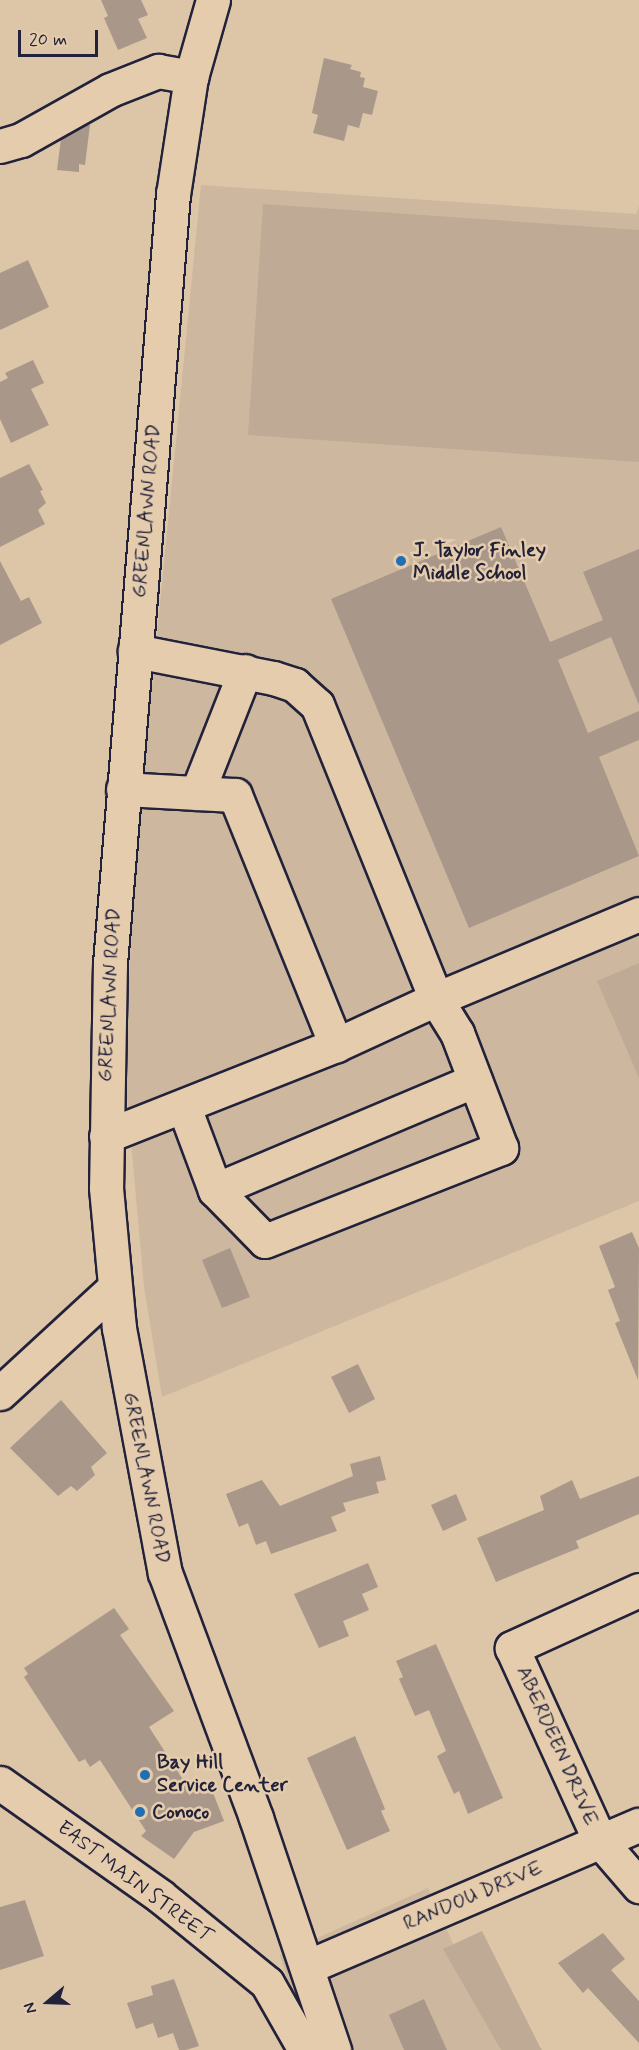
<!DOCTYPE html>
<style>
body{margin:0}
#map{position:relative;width:639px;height:2050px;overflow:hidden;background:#ddc5a8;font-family:Mynerve,sans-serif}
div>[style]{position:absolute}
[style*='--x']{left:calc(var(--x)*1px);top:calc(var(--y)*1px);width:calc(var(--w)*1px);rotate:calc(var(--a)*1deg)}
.built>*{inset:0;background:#cdb89f}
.green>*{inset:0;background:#bfaa96}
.building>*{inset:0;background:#a9988a}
.roads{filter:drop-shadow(2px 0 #22223b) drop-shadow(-2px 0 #22223b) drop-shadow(0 2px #22223b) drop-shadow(0 -2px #22223b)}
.minor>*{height:33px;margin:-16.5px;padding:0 16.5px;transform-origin:16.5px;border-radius:16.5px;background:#e5ccad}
.major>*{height:33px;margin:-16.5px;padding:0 16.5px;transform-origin:16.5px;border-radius:16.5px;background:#e5ccad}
.dots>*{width:16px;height:16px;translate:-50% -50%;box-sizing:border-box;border:3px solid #e5ccad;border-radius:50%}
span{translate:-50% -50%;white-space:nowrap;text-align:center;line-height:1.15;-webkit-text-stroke:5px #e5ccad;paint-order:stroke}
.street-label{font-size:20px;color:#22223b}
.poi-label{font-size:20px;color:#22223b;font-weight:700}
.left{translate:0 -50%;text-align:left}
.north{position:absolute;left:18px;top:1972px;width:60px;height:60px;-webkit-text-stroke:4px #e5ccad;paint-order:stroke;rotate:251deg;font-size:16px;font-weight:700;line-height:24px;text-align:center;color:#22223b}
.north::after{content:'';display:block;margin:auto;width:21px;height:27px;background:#22223b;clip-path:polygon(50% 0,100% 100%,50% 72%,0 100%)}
.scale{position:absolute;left:18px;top:30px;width:80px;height:27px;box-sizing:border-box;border:3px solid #22223b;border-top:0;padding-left:8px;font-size:18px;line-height:21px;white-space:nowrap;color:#22223b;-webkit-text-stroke:4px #e5ccad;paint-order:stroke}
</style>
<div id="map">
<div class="built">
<i style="clip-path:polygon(201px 185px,636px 214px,639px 206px,639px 1201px,162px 1397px,144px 1287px,124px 1062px,137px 839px)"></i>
<i style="clip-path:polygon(428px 1888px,501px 2050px,307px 2050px,280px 1955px)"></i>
</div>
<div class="green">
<i style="clip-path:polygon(263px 204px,639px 230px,639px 462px,248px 435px)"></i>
<i style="clip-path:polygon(639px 963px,639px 1078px,597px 981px)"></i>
<i style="clip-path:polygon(482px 1931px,540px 2047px,542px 2050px,501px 2050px,443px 1949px)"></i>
</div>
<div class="building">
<i style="clip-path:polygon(101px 0,141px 0,148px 15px,138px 19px,147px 38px,118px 50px,104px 18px,108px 16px)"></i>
<i style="clip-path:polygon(324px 58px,352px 65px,350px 69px,361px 72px,360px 77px,365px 78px,363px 87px,378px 91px,372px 115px,363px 113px,359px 128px,348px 125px,344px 141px,313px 133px,318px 115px,312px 113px)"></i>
<i style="clip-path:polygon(87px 125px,90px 125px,85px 165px,79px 164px,79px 172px,57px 170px,61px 139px)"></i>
<i style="clip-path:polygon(28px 260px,49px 307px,0 330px,0 273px)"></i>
<i style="clip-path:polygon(33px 360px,44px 383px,31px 389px,49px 425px,11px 443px,0 419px,0 382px,8px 378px,5px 373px)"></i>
<i style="clip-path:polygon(29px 464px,43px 490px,40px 491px,46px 503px,38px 510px,45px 524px,0 547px,0 478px)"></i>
<i style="clip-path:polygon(501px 527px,550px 642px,603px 620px,583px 572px,639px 549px,639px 705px,611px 637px,558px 660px,588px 733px,639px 711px,639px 740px,599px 757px,639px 856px,469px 928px,331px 599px)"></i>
<i style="clip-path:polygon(0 561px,21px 601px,29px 597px,42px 623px,0 645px)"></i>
<i style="clip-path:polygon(632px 1232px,639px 1248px,638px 1380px,615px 1323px,620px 1321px,608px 1290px,615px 1287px,599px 1246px)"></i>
<i style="clip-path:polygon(230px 1248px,250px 1297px,222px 1308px,202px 1260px)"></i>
<i style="clip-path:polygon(358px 1364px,375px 1399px,349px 1413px,331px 1377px)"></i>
<i style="clip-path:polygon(61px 1400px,107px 1453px,91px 1467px,95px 1475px,77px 1491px,71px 1486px,58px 1496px,10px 1448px)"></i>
<i style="clip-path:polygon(380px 1456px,386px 1480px,376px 1482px,379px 1493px,343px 1503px,346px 1511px,331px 1517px,337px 1531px,271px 1554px,266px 1541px,256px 1545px,248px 1523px,239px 1527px,226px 1494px,262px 1480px,280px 1506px,353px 1476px,350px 1464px)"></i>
<i style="clip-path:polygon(639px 1476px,639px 1514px,576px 1541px,579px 1548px,496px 1582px,477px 1538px,544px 1510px,540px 1496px,572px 1480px,580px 1499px)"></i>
<i style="clip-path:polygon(456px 1494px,467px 1520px,443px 1531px,431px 1505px)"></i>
<i style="clip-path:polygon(368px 1563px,378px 1587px,362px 1594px,369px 1610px,343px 1621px,349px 1636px,319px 1648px,294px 1594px)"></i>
<i style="clip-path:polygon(114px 1608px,129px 1629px,120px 1635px,174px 1711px,149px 1727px,191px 1792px,210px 1785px,224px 1821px,194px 1832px,174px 1859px,141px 1836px,146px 1831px,100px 1760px,90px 1767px,85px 1759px,79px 1762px,24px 1677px,28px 1674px,24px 1668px)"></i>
<i style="clip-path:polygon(436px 1644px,503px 1798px,468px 1814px,459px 1791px,454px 1794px,437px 1756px,446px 1751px,429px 1710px,415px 1716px,399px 1679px,403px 1677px,396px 1661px)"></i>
<i style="clip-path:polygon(355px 1736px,385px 1809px,381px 1811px,390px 1831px,347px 1850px,307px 1758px)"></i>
<i style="clip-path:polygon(25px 1900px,44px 1956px,0 1970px,0 1907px)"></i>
<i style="clip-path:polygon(603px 1933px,625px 1959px,611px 1970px,639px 2001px,639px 2043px,588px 1988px,583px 1993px,558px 1963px)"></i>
<i style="clip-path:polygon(174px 1979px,199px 2046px,186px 2050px,179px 2050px,173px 2033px,158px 2038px,153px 2023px,136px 2029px,127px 2003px,153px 1995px,151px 1986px)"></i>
<i style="clip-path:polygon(424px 1999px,447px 2050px,404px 2050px,389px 2015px)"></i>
</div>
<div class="roads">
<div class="minor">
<i style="--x:0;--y:146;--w:22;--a:-16"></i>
<i style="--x:21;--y:140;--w:102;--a:-29.3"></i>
<i style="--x:110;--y:90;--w:52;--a:-21.6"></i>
<i style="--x:158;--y:71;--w:34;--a:10"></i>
<i style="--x:123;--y:789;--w:112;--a:3.1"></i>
<i style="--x:235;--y:795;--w:270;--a:68"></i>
<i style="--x:197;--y:793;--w:131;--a:-68.5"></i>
<i style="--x:184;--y:1107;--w:89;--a:69.5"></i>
<i style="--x:215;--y:1190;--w:71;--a:45.6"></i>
<i style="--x:265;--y:1241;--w:254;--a:-21.5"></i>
<i style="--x:501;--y:1148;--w:123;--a:-110.9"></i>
<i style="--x:457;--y:1033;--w:40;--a:-122"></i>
<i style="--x:436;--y:999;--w:220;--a:-22.7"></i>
<i style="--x:106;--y:1136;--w:247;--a:-21.6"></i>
<i style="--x:336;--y:1045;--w:110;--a:-24.7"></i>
<i style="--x:436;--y:999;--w:317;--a:-112"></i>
<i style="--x:317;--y:705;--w:30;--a:-138"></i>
<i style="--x:295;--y:685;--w:23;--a:-162"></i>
<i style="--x:273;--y:678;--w:141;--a:-168.9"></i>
<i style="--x:215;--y:1190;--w:282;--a:-22.9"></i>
<i style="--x:0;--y:1393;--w:155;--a:-42.6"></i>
<i style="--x:639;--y:1590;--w:140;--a:155.5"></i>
<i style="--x:512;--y:1648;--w:212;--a:65.5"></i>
<i style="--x:600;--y:1841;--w:60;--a:49.1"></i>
<i style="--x:307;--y:1967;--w:361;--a:-23.2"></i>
</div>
<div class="major">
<i style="--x:213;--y:0;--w:80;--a:105.9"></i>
<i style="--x:191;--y:77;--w:118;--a:98.7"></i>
<i style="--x:173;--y:194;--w:772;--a:94.68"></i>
<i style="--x:110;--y:963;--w:225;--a:91"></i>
<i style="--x:106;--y:1188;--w:141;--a:84.7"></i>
<i style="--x:119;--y:1328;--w:249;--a:79.4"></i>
<i style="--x:165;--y:1573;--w:261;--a:69.6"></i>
<i style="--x:256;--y:1818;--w:245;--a:71.4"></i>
<i style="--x:0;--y:1783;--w:196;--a:35.2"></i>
<i style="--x:160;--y:1896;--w:138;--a:39.1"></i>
<i style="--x:267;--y:1983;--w:77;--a:60.4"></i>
</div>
</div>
<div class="dots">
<i style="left:401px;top:561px;background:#1f6fb2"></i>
<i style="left:145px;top:1775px;background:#1f6fb2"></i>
<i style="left:140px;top:1812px;background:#1f6fb2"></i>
</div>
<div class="street-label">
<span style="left:147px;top:511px;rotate:-85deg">GREENLAWN ROAD</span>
<span style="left:110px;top:995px;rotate:-87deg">GREENLAWN ROAD</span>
<span style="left:146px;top:1478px;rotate:79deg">GREENLAWN ROAD</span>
<span style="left:557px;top:1746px;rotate:66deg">ABERDEEN DRIVE</span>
<span style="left:135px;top:1882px;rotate:37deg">EAST MAIN STREET</span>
<span style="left:473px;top:1896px;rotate:-23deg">RANDOU DRIVE</span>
</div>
<div class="poi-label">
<span class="left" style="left:413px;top:562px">J. Taylor Finley<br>Middle School</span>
<span class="left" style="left:157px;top:1774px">Bay Hill<br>Service Center</span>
<span class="left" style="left:152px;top:1812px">Conoco</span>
</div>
<div class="north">N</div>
<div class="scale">20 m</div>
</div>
